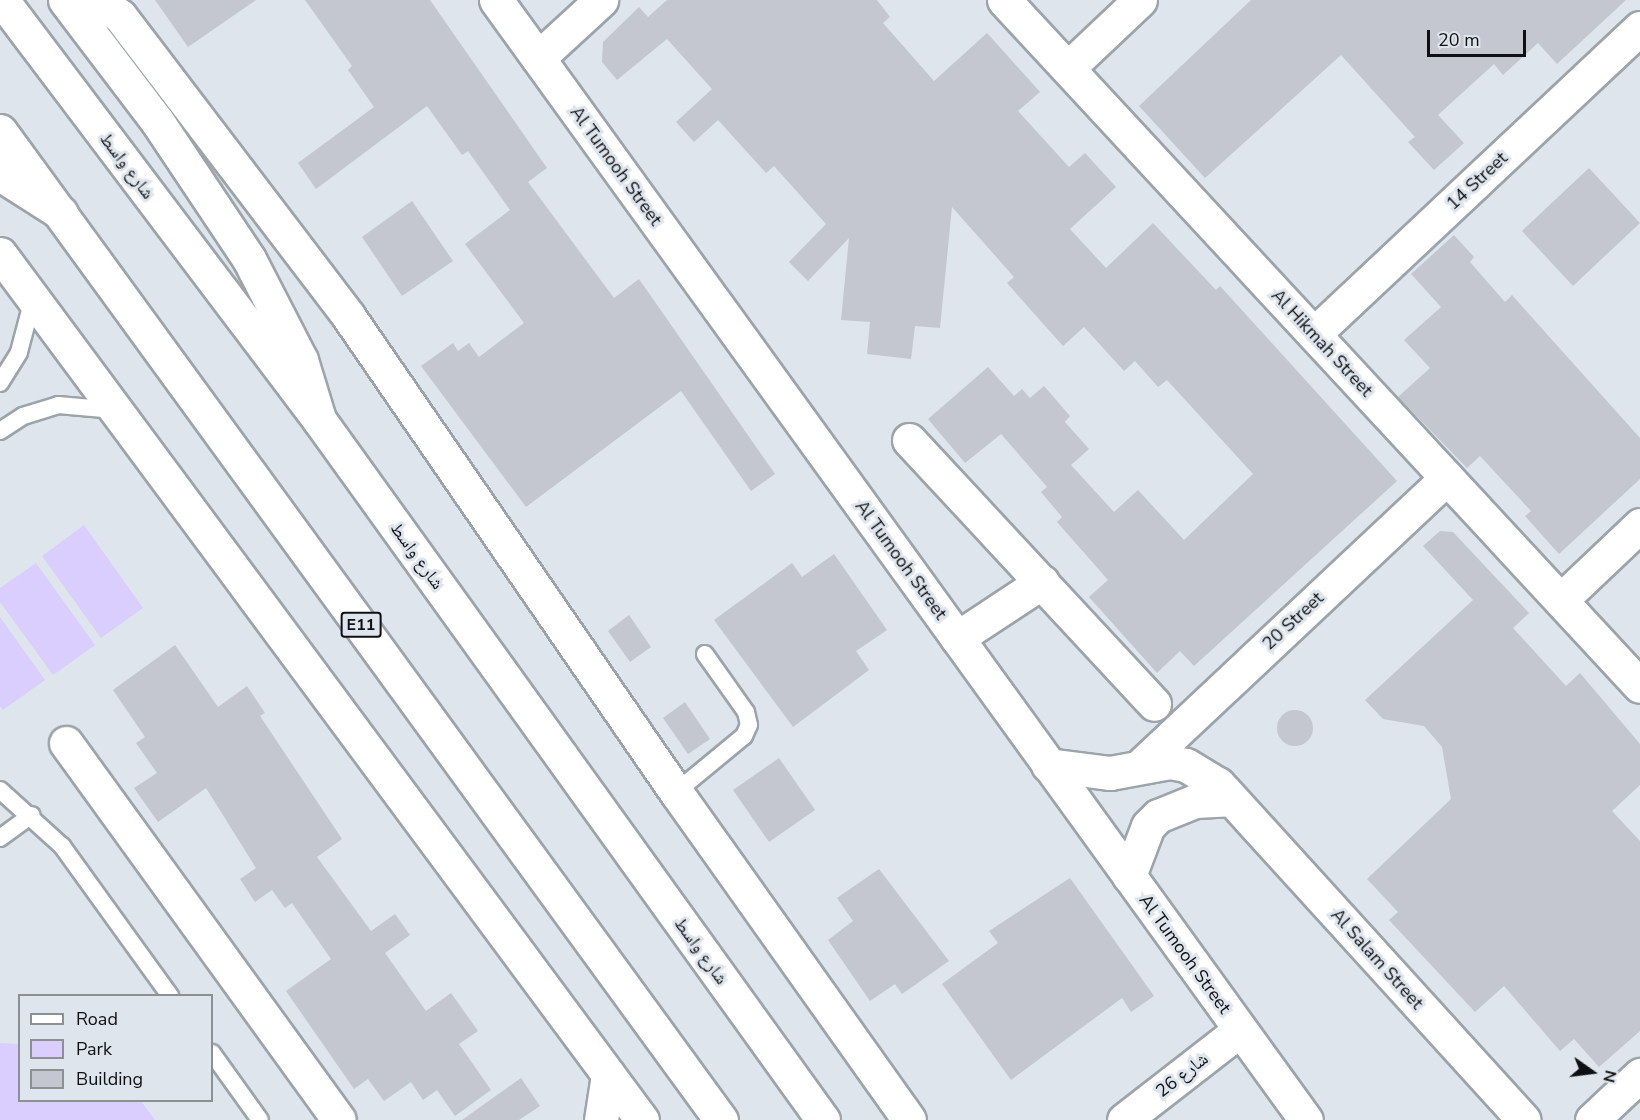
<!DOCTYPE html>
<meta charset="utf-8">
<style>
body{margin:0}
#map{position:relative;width:1640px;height:1120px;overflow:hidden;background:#dee5ec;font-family:"Nunito Sans","Noto Naskh Arabic",sans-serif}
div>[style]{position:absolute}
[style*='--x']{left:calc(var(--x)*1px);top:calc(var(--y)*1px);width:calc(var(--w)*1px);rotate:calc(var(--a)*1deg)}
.green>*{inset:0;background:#d9cefe}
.building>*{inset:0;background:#c4c7d0}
.round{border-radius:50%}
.roads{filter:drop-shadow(2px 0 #9ca4a9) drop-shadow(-2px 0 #9ca4a9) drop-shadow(0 2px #9ca4a9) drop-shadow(0 -2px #9ca4a9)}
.service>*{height:16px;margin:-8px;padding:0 8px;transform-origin:8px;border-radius:8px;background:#fff}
.minor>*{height:33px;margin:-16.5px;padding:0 16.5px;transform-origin:16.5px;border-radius:16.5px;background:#fff}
.tertiary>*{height:33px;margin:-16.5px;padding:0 16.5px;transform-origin:16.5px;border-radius:16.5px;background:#fff}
.trunk>*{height:33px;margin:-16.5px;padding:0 16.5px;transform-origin:16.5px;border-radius:16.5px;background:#fff}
span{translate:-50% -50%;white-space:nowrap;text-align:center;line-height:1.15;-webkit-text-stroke:6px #dee5ec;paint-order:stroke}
.shield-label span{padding:2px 4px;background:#dee5ec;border:2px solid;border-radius:4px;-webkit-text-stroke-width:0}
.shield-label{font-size:16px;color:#0e1013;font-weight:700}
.street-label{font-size:18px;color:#0e1013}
.legend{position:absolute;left:18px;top:994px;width:195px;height:108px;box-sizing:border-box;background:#dee5ec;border:2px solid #8b9095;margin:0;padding:8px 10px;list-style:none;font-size:18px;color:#0e1013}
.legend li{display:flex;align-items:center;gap:12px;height:30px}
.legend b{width:30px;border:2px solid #8b9095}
.north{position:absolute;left:1562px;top:1042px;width:60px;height:60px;-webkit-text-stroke:4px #dee5ec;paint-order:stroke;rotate:104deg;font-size:16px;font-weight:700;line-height:24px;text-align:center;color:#0e1013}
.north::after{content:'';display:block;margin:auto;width:21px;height:27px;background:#0e1013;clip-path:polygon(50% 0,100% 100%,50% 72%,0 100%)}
.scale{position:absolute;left:1427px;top:30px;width:99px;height:27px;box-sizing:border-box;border:3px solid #0e1013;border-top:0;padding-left:8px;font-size:18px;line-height:21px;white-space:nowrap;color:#0e1013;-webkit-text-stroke:4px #dee5ec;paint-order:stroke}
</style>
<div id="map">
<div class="green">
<i style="clip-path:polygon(84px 525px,143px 608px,101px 638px,42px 556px)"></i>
<i style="clip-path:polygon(36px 563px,95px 645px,53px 675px,0 602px,0 588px)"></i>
<i style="clip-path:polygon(0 617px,45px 680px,3px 710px,0 706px)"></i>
<i style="clip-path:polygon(0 1043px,19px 1044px,20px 1100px,141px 1101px,155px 1120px,0 1120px)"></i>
</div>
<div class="building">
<i style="clip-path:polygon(155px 0,256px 0,188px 47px)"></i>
<i style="clip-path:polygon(305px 0,430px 0,547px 168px,528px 182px,614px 298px,639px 279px,775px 474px,751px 491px,681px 391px,526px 507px,421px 366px,453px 343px,458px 351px,469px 343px,479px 357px,524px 323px,465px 244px,510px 210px,468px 151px,462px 155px,427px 106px,316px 189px,298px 163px,374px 107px,348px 70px,352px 66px)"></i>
<i style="clip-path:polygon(667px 0,877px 0,890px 17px,883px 23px,934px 81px,987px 33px,1040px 92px,1018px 111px,1069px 167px,1085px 153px,1116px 187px,1070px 229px,1106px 268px,1153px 223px,1216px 290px,1220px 286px,1397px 481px,1194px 666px,1180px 651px,1157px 673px,1089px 597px,1108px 580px,1057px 522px,1062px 517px,1041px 492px,1047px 487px,1001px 434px,965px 463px,928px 419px,988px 367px,1014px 396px,1022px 389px,1030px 398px,1044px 386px,1070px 416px,1065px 422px,1089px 449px,1071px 465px,1114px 512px,1138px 490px,1184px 540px,1253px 474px,1167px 380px,1158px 387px,1135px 361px,1124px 371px,1084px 327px,1063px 346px,1007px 283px,1014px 277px,952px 207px,940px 328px,915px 326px,911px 359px,867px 354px,870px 322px,841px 320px,849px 238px,808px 281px,789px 262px,826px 224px,774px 166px,766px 173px,718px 120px,694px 142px,676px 122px,712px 89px,667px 39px,617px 80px,602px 62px,603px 42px,639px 7px,648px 17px)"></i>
<i style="clip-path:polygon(1251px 0,1626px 0,1557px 64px,1538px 43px,1503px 75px,1494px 64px,1438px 115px,1464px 143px,1434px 170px,1408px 142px,1415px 137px,1341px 55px,1205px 178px,1139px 106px)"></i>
<i style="clip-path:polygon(1589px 168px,1640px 223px,1573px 286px,1522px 231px)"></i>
<i style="clip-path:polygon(412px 201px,453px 261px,402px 296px,362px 237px)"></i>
<i style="clip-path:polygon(1454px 235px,1474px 257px,1470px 262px,1505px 302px,1512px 295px,1640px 438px,1640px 479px,1559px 554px,1525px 516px,1531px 511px,1480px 456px,1467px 468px,1398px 397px,1430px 368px,1404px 340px,1441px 307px,1411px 274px)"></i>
<i style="clip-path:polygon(1440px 531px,1453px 532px,1529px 613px,1513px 628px,1566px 686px,1580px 673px,1640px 744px,1640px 785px,1612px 811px,1640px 841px,1640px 1031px,1599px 1067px,1574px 1039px,1560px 1051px,1504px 986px,1475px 1012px,1389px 920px,1398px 912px,1367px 879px,1451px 799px,1442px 747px,1424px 726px,1383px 719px,1365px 700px,1473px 600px,1423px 546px)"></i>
<i style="clip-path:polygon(834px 554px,887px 630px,856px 651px,869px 670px,793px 727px,714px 620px,792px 563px,802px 577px)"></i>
<i style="clip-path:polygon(629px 615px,651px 647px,630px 662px,608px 631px)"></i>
<i style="clip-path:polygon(175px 645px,218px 707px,247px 686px,265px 713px,260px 716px,342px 839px,317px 857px,371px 931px,395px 914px,410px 935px,385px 953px,426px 1011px,451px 993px,478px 1031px,459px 1044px,491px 1090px,455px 1116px,437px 1090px,423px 1100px,411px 1082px,384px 1101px,368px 1079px,354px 1089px,286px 991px,331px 959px,292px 903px,285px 908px,272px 890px,255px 902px,240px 879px,256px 868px,206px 788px,158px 822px,134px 788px,157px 773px,136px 743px,145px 737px,113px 690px)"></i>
<i style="clip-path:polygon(685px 702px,710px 739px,688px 754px,663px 718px)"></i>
<i class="round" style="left:1277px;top:710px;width:36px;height:36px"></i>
<i style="clip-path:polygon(779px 758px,815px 810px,769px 842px,733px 790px)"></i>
<i style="clip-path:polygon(879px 869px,949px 961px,902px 994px,895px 984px,870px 1001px,828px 940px,853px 921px,837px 898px)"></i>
<i style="clip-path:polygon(1070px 878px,1154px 996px,1131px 1012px,1122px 998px,1011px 1080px,942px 984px,998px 943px,989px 931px)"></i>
<i style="clip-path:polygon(521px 1078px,540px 1106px,519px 1120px,462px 1120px)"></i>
</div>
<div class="roads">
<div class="service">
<i style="--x:0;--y:383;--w:36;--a:-58"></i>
<i style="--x:19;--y:352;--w:55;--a:-75.2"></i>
<i style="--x:0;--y:431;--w:27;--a:-33"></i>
<i style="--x:23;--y:416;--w:37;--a:-17"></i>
<i style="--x:58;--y:405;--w:57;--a:5"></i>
<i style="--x:0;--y:790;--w:84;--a:42.1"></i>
<i style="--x:62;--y:846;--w:185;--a:54.2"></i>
<i style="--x:676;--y:792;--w:88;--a:-39.5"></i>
<i style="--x:744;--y:736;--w:12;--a:-66"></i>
<i style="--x:749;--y:725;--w:13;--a:-103"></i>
<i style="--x:746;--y:712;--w:71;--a:-125.3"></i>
<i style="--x:0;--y:838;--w:39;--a:-36"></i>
<i style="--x:212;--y:1053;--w:82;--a:54.4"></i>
</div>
<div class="minor">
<i style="--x:97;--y:0;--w:28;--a:35"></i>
<i style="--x:120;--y:16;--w:378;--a:52.7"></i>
<i style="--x:349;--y:317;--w:577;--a:55.46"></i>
<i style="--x:676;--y:792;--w:402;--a:54.6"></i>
<i style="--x:496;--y:0;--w:1382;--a:54.13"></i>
<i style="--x:1004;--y:0;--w:935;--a:47.17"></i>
<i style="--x:538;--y:58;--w:86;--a:-42.6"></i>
<i style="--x:1068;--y:68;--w:99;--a:-43.4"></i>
<i style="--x:1314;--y:334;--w:447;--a:-43.2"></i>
<i style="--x:909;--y:440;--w:360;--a:47.1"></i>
<i style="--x:1561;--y:600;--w:109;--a:-43.5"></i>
<i style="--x:957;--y:638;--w:102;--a:-33.4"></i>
<i style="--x:66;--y:743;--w:465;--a:54.1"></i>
<i style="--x:1048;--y:765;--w:63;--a:7.4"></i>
<i style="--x:1110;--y:773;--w:61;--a:-10.4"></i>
<i style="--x:1170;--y:762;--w:16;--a:11"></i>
<i style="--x:1186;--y:765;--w:37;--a:31"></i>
<i style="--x:1218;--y:784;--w:454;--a:47.7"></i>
<i style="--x:1140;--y:766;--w:421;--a:-43.2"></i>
<i style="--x:1129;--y:876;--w:53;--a:-69.2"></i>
<i style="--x:1148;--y:826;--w:14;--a:-45"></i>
<i style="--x:1158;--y:816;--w:40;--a:-22"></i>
<i style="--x:1195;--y:801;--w:35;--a:-3"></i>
<i style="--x:601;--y:1120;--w:46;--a:-81.2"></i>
<i style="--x:1124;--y:1120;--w:147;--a:-37.8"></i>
<i style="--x:1592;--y:1120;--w:66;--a:-43.2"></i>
</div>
<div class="tertiary">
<i style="--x:65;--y:0;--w:152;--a:52.8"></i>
<i style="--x:157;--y:121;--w:166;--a:56.3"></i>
<i style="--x:249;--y:259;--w:114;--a:62.8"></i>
<i style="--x:301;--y:360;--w:62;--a:73"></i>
<i style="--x:0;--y:174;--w:72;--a:32.6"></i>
<i style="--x:0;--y:254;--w:1078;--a:53.45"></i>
</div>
<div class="trunk">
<i style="--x:2;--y:0;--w:528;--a:52.93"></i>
<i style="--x:320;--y:421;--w:861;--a:54.26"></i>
<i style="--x:0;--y:131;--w:1224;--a:53.91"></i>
</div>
</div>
<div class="shield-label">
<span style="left:361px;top:625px">E11</span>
</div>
<div class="street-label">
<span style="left:127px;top:166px;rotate:53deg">شارع واسط</span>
<span style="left:616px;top:166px;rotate:54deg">Al Tumooh Street</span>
<span style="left:1477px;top:181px;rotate:-43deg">14 Street</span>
<span style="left:1322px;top:343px;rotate:47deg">Al Hikmah Street</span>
<span style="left:417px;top:556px;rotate:54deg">شارع واسط</span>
<span style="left:901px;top:560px;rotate:54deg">Al Tumooh Street</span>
<span style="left:1293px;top:621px;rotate:-43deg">20 Street</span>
<span style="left:701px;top:951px;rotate:54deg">شارع واسط</span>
<span style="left:1185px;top:954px;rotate:54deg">Al Tumooh Street</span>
<span style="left:1377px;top:959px;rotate:48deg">Al Salam Street</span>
<span style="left:1182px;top:1075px;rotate:-38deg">شارع 26</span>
</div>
<ul class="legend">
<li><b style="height:8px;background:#fff"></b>Road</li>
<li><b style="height:16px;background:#d9cefe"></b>Park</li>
<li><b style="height:16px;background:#c4c7d0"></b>Building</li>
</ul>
<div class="north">N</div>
<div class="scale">20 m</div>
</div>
